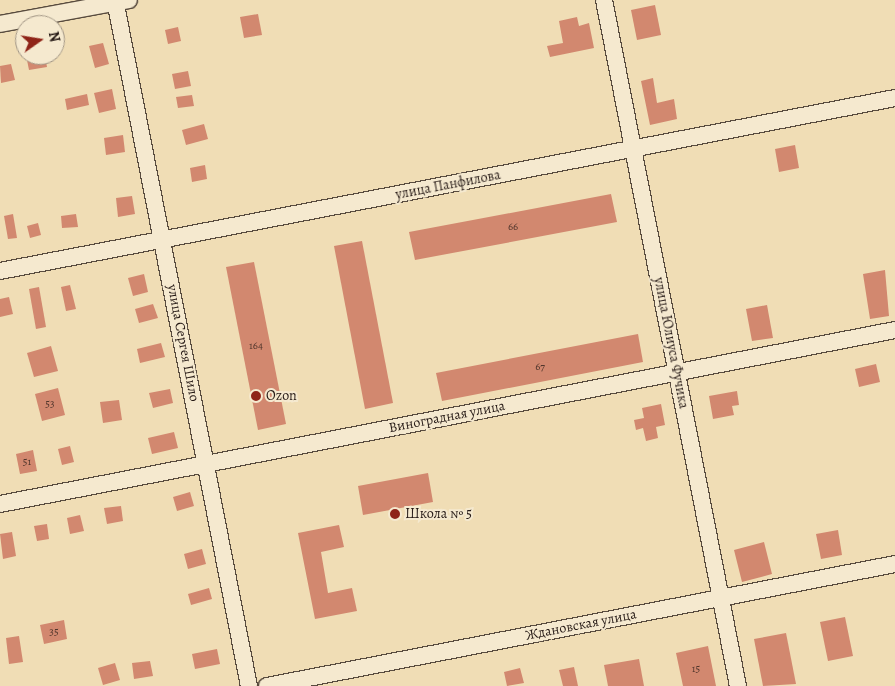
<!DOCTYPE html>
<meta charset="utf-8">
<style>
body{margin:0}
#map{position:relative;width:895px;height:686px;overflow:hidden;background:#f0ddb5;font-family:Alegreya,serif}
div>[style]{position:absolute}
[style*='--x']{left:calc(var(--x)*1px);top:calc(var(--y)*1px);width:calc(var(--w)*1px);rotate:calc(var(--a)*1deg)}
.building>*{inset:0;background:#d2886f}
.roads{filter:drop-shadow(1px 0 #584b3e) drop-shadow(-1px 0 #584b3e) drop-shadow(0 1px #584b3e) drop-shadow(0 -1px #584b3e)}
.minor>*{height:16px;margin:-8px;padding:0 8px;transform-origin:8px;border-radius:8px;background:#f5e9cf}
.dots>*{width:14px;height:14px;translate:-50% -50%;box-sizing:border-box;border:2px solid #f5e9cf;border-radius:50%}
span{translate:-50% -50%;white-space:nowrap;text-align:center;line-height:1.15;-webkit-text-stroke:4px #f5e9cf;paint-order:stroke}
.number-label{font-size:11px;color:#51362c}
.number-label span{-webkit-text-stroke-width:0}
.street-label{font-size:14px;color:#261a16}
.poi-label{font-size:14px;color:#261a16}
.left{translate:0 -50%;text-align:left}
.north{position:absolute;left:15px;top:15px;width:50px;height:50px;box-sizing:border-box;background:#f5e9cf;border:1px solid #a29685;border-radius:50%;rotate:77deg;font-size:14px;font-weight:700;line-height:20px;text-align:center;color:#261a16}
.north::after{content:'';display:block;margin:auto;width:18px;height:22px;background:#8f2418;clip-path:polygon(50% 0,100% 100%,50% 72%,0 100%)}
</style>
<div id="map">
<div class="building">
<i style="clip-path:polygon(655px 5px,661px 35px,637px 40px,631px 10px)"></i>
<i style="clip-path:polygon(258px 14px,262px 35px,244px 38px,240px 17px)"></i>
<i style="clip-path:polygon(577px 17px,579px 26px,589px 23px,594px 48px,550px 57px,547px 46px,563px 43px,559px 21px)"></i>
<i style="clip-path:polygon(178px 27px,181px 41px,168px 44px,165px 30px)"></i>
<i style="clip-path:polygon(103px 43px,109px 64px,95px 68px,89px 46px)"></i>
<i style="clip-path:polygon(45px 56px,47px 67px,29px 70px,27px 60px)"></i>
<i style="clip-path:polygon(11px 64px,15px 80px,1px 83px,0 66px)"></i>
<i style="clip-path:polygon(188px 71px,191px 86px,175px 89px,172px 74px)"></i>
<i style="clip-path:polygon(653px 78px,657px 103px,674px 99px,677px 119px,650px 125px,641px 81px)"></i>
<i style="clip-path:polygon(112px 89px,116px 109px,99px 113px,94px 93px)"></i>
<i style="clip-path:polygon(87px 94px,89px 105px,67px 110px,65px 99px)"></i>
<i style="clip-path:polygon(192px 95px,194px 106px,178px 108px,176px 97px)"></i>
<i style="clip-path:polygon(204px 124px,208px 139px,186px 145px,182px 130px)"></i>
<i style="clip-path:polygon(123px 135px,125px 152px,106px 155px,104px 138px)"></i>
<i style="clip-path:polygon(795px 145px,799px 168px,779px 172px,775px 149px)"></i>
<i style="clip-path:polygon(205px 165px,207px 179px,192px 182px,190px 168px)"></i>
<i style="clip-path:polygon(611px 194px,617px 222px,415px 260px,409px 232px)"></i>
<i style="clip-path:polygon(132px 196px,135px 214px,118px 217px,116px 198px)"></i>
<i style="clip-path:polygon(13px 214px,17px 238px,8px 239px,4px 216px)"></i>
<i style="clip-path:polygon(76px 214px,78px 227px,62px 228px,61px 216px)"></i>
<i style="clip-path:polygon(38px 223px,41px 235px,30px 238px,27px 226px)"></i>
<i style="clip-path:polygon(362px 241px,393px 403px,365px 409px,334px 246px)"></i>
<i style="clip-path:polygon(254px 262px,286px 424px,258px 430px,226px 267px)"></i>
<i style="clip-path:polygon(885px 270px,889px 316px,870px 319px,863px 274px)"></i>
<i style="clip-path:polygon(144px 274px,148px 292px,133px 296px,128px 278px)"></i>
<i style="clip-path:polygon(70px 285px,76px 309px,66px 311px,61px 287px)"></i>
<i style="clip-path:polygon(39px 287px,46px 327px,36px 329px,29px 289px)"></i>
<i style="clip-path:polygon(9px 297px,13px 314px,0 317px,0 299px)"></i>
<i style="clip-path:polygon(153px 304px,158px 318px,139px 323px,135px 309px)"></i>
<i style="clip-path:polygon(767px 305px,773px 338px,752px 341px,746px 309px)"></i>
<i style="clip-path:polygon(638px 334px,643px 362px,442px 401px,436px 373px)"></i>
<i style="clip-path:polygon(161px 343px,165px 357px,140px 363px,137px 349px)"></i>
<i style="clip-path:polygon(51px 346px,58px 371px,34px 377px,27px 353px)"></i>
<i style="clip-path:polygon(876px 364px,880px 382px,859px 387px,855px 369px)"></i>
<i style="clip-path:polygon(58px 388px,65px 415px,42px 421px,35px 394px)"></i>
<i style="clip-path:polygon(170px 389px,173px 403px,153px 408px,149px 393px)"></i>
<i style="clip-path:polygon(737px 391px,739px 405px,732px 406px,734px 415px,713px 419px,709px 396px)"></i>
<i style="clip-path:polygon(119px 400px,122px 420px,103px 423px,100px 402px)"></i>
<i style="clip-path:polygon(661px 404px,665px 425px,656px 427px,658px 438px,646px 441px,643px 428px,636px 430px,634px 420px,644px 418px,642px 408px)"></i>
<i style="clip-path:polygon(174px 432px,178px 448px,152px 454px,148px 438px)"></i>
<i style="clip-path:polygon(70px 446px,74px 462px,62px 465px,58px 449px)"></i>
<i style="clip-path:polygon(33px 450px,37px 471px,20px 474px,16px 454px)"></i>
<i style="clip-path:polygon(428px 473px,433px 502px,363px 515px,358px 486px)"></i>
<i style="clip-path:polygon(190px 492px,194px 506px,177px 511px,173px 497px)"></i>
<i style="clip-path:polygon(121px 506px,123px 521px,107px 524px,104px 508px)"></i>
<i style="clip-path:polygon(80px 515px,84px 531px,70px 534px,67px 518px)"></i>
<i style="clip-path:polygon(47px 524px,49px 539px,37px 541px,34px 526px)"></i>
<i style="clip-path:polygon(339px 525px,344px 547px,321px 552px,328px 593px,352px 588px,357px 611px,315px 619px,298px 533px)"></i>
<i style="clip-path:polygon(838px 530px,842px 555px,821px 559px,816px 534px)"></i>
<i style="clip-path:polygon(12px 532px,16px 556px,3px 559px,0 534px)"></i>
<i style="clip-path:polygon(764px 542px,772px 574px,742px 582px,734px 550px)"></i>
<i style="clip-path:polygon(202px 549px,206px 564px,188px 569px,184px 554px)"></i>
<i style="clip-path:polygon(209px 588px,212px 599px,191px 605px,188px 594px)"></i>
<i style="clip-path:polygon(845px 617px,853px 656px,828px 661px,820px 622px)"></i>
<i style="clip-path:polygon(64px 620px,67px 639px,44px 644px,40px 625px)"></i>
<i style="clip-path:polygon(786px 633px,796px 684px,763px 686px,754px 639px)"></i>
<i style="clip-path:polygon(19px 636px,23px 662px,9px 664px,6px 638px)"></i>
<i style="clip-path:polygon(708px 646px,716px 686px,683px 686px,676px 653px)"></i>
<i style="clip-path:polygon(217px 649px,220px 664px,195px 669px,192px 654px)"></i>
<i style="clip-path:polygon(639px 659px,644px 686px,608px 686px,604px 665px)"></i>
<i style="clip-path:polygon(150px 661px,153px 676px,134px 679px,132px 663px)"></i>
<i style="clip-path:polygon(115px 663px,120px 680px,103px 685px,98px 668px)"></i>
<i style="clip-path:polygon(574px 667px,578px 686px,563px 686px,559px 670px)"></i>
<i style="clip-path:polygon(520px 668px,524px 683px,507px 686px,504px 672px)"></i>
</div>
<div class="roads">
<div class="minor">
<i style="--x:115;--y:0;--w:699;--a:78.95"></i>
<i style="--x:604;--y:0;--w:699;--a:78.95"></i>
<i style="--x:0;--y:24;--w:131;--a:-10.5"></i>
<i style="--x:0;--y:271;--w:912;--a:-10.94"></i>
<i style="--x:0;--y:504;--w:912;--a:-11"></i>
<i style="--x:267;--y:686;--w:640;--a:-10.99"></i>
</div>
</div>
<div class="dots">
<i style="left:256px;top:396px;background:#8f2418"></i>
<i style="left:395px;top:514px;background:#8f2418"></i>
</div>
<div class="number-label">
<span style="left:513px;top:227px">66</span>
<span style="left:256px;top:346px">164</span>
<span style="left:540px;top:367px">67</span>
<span style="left:50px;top:404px">53</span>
<span style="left:27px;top:462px">51</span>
<span style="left:54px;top:632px">35</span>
<span style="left:696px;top:669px">15</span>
</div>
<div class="street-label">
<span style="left:448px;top:185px;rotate:-11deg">улица Панфилова</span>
<span style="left:183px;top:343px;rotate:79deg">улица Сергея Шило</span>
<span style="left:671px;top:343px;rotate:79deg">улица Юлиуса Фучика</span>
<span style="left:447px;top:417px;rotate:-11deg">Виноградная улица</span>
<span style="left:581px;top:625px;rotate:-11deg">Ждановская улица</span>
</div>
<div class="poi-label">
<span class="left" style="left:266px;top:396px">Ozon</span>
<span class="left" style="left:405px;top:514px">Школа № 5</span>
</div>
<div class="north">N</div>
</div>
